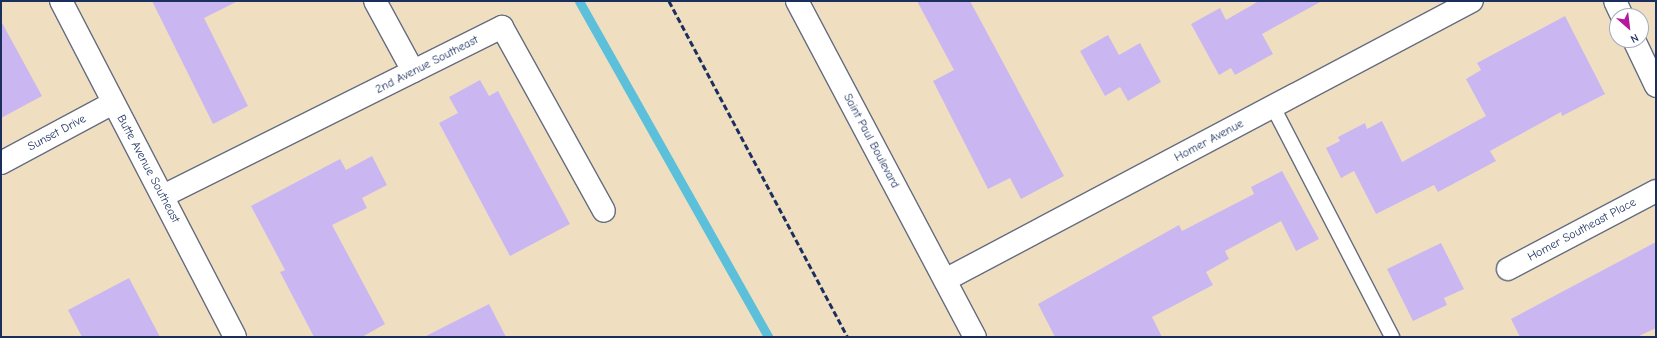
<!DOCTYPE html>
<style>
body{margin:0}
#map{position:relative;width:1657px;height:338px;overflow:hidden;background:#efdfc0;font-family:"Comic Neue",sans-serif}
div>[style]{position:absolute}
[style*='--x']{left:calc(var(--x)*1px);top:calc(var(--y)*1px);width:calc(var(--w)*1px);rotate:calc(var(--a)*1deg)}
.stream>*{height:9px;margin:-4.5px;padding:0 4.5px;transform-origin:4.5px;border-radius:4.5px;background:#5cc0da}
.building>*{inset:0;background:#cab7f2}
.roads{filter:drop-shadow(1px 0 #656d80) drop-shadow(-1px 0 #656d80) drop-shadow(0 1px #656d80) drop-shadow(0 -1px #656d80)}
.lane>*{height:14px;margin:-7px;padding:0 7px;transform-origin:7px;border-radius:7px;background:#fff}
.street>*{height:22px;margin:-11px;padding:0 11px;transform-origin:11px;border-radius:11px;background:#fff}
.secondary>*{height:22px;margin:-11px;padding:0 11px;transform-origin:11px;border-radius:11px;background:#fff}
.rail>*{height:3px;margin-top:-1.5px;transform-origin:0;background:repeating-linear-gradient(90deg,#1b2f5e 0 6px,transparent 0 9px)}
span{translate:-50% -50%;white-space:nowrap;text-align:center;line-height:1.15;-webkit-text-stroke:3.5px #fff;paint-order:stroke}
.street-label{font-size:12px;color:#1b2f5e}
.frame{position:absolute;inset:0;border:2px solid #1b2f5e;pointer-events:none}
.north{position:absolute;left:1609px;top:8px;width:40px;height:40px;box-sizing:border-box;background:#fff;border:1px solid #a4acbf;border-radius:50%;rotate:152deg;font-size:11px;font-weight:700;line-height:16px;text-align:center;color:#1b2f5e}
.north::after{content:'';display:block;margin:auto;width:14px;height:18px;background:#b5179e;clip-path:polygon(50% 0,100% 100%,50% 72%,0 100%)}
</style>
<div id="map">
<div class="stream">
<i style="--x:579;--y:1;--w:386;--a:60.6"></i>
</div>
<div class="building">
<i style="clip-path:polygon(152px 1px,238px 1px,204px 18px,248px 106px,213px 124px)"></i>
<i style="clip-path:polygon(917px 1px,970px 1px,1064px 176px,1021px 199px,1010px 178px,988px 189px,933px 81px,954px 70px)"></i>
<i style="clip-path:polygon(1259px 1px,1322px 1px,1262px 34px,1273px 54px,1235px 75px,1231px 68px,1219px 75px,1191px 24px,1220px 8px,1226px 20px)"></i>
<i style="clip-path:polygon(1565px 16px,1605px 94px,1562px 116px,1561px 112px,1490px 151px,1496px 161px,1438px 192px,1434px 185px,1376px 214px,1354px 171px,1341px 178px,1326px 148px,1340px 141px,1338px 137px,1365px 123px,1367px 129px,1382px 121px,1402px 162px,1486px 116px,1466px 79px,1481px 70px,1477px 63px)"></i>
<i style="clip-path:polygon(1px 21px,42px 96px,1px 118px)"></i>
<i style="clip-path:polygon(1108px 35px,1119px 55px,1140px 43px,1161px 82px,1128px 101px,1120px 87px,1105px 96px,1080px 51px)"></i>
<i style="clip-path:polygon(480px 80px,489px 96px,498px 91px,570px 224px,510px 256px,439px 123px,458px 113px,449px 97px)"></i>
<i style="clip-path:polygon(372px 156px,387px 185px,362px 198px,367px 208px,332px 225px,385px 324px,362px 337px,314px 337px,280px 272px,285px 270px,251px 206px,340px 159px,346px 170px)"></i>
<i style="clip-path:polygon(1282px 171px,1319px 239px,1296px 251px,1281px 221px,1225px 251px,1229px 259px,1206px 272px,1213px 285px,1152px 317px,1162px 337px,1055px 337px,1038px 304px,1179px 225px,1182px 231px,1254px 194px,1251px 187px)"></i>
<i style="clip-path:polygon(1656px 242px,1656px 328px,1637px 337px,1520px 337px,1511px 319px)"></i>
<i style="clip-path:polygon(1441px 243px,1464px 289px,1444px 298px,1447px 305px,1413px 321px,1387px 269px)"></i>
<i style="clip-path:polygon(129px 278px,160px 337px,82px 337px,68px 310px)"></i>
<i style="clip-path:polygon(489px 304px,506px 337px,424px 337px)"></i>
</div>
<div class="roads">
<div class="lane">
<i style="--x:1273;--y:107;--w:259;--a:62.6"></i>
</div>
<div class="street">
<i style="--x:375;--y:1;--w:80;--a:61.5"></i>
<i style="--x:797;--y:1;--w:380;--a:62.1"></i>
<i style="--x:1615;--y:1;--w:17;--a:65"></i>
<i style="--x:1634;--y:40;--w:51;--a:64.4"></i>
<i style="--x:1;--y:163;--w:127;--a:-28.2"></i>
<i style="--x:163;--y:196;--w:379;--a:-26.5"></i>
<i style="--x:502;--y:27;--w:210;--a:61"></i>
<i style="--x:1508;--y:269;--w:167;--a:-27.8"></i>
<i style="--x:945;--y:280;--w:596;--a:-27.9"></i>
</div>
<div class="secondary">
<i style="--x:61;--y:1;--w:378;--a:62.6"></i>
</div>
</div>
<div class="rail">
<i style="--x:669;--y:1;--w:381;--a:62"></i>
</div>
<div class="street-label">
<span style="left:427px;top:65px;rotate:-27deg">2nd Avenue Southeast</span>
<span style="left:57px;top:133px;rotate:-28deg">Sunset Drive</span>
<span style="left:871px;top:141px;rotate:62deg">Saint Paul Boulevard</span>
<span style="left:1209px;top:141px;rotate:-28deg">Homer Avenue</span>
<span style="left:148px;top:169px;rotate:62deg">Butte Avenue Southeast</span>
<span style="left:1582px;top:230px;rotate:-28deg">Homer Southeast Place</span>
</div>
<div class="frame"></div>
<div class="north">N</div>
</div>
